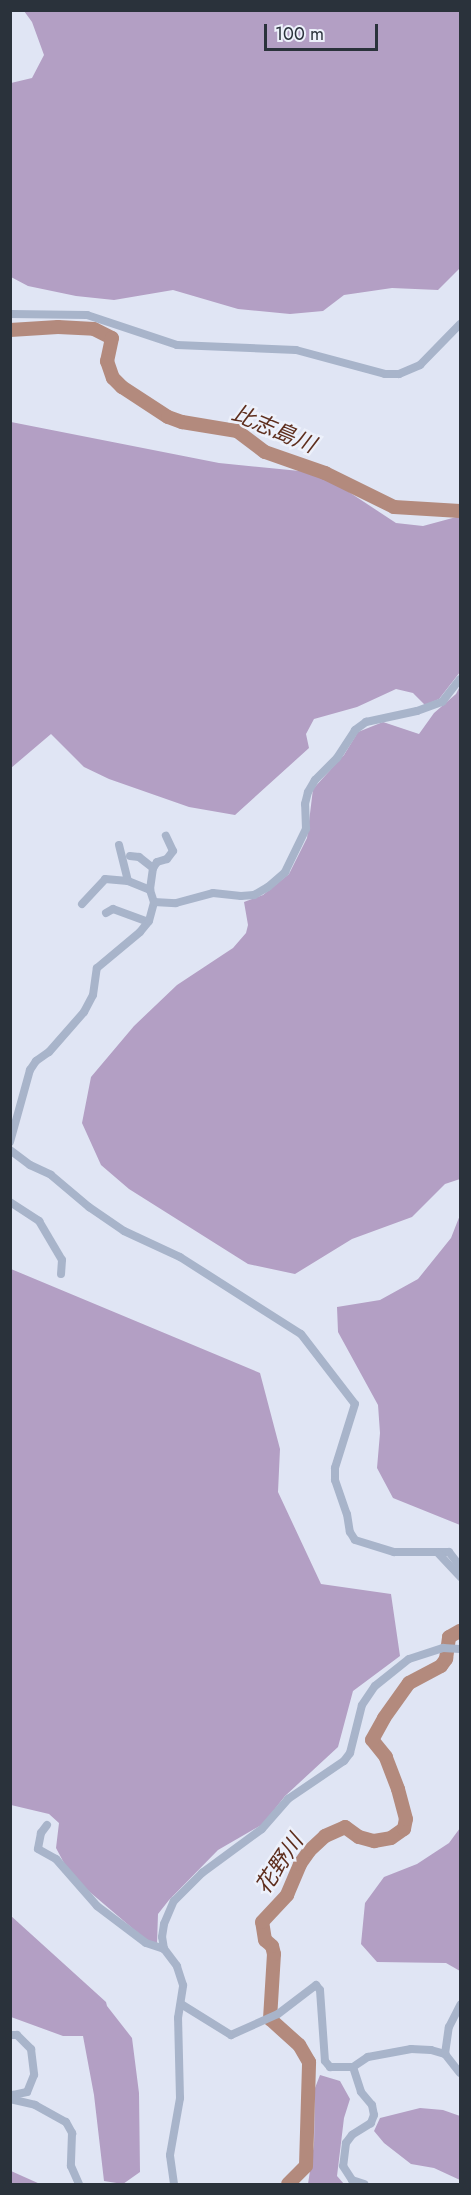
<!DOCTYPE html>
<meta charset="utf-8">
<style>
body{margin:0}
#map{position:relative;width:471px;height:2195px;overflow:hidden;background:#e0e5f4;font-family:Jost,"Noto Sans JP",sans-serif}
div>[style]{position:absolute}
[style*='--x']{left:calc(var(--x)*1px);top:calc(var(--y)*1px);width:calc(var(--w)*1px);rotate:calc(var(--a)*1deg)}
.green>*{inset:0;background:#b39fc4}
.river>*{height:14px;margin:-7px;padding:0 7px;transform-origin:7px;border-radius:7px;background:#b38a7d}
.street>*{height:8px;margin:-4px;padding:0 4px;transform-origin:4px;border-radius:4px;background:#a8b4ca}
span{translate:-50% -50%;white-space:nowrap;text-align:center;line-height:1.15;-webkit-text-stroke:5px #edf1fb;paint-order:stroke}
.water-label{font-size:22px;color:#5e2e1d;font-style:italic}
.frame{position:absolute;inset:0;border:12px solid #2a323b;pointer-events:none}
.scale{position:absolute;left:264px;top:24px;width:114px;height:27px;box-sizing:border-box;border:3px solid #2a323b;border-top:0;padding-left:8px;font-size:18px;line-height:21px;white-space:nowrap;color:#2a323b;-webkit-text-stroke:4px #edf1fb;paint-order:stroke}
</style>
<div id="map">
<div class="green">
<i style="clip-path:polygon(24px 11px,460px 11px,460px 268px,438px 290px,392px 288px,344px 295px,323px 311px,290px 314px,238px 309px,173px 290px,114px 300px,76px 296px,28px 286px,11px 277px,11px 83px,32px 78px,44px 55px,32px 22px)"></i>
<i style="clip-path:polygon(11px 422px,219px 463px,320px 473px,396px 523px,423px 526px,460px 516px,460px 672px,439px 699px,425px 705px,413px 693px,396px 689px,357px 707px,314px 719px,306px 734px,309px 748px,235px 815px,189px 807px,109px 779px,84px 767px,51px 734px,11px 768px)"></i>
<i style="clip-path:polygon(460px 686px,460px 1179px,445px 1184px,412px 1217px,352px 1239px,295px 1274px,248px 1264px,129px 1189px,101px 1165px,82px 1123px,91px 1077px,134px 1026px,177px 985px,233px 948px,246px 933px,248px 925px,244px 902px,263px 895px,289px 874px,307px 838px,313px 789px,344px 755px,358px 732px,383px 722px,419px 734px,434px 713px,456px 694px)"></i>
<i style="clip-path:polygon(460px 1215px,460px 1525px,393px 1498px,377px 1468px,380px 1433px,378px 1405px,338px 1332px,337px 1307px,380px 1300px,418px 1279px,451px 1238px)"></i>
<i style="clip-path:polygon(11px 1269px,260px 1373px,280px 1449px,278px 1492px,321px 1584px,391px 1594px,400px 1656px,353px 1691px,338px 1747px,285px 1796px,263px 1824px,218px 1850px,169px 1900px,158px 1914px,157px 1944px,145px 1939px,71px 1876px,56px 1848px,59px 1823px,49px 1814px,11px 1805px)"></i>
<i style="clip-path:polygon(460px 1828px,460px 1971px,446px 1963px,377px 1962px,361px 1944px,365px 1903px,384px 1877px,417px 1864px,449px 1843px)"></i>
<i style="clip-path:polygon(10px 1915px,106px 2002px,107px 2006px,132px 2038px,139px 2093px,140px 2172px,123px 2184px,104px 2181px,94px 2095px,83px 2036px,63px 2036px,11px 2017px)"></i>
<i style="clip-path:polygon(320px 2075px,340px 2081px,350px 2099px,344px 2118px,337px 2176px,344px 2184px,308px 2184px,314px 2144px,315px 2088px)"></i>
<i style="clip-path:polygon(420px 2108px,443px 2110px,460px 2116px,460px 2180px,434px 2168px,411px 2164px,384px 2143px,374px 2131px,380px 2118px)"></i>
<i style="clip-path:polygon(10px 2171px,11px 2171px,40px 2184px,11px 2184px)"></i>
</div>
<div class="river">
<i style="--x:10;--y:330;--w:48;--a:-3.6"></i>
<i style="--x:58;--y:327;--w:36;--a:3"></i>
<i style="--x:94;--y:329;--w:20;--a:27"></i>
<i style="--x:112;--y:338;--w:24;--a:102"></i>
<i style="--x:107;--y:361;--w:18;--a:71"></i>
<i style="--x:113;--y:378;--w:13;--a:45"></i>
<i style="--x:122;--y:387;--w:55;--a:33.1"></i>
<i style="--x:168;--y:417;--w:15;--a:20"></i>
<i style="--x:182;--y:422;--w:56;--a:9.3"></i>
<i style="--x:237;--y:431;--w:35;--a:37"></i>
<i style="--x:265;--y:452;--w:64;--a:19.3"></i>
<i style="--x:325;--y:473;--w:77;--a:26.2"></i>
<i style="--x:394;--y:507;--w:66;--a:3.5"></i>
<i style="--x:288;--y:2184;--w:25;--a:-45"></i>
<i style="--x:306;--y:2166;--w:104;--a:-88.3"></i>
<i style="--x:309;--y:2062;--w:20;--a:-120"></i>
<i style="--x:299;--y:2045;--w:39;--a:-138"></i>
<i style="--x:270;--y:2019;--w:65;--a:-86.5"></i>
<i style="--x:274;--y:1954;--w:8;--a:-104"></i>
<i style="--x:272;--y:1946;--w:9;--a:-139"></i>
<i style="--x:265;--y:1940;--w:18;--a:-99"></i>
<i style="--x:262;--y:1922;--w:37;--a:-47"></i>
<i style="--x:287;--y:1895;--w:34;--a:-67"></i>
<i style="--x:300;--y:1864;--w:16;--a:-55"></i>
<i style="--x:309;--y:1851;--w:22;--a:-43"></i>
<i style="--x:325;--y:1836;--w:22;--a:-24"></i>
<i style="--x:345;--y:1827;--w:17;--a:36"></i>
<i style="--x:359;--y:1837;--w:16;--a:15"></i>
<i style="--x:374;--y:1841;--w:17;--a:-10"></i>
<i style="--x:391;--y:1838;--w:16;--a:-35"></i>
<i style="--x:404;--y:1829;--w:10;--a:-79"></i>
<i style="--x:406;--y:1819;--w:31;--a:-105"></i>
<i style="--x:398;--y:1789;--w:34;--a:-111"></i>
<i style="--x:386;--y:1757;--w:22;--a:-129"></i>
<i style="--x:372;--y:1740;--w:25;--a:-61"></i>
<i style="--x:384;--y:1718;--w:43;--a:-54.5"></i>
<i style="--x:409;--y:1683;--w:36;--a:-28"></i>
<i style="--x:441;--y:1666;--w:9;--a:-54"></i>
<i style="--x:446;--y:1659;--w:22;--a:-82"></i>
<i style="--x:449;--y:1637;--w:13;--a:-29"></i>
</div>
<div class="street">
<i style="--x:10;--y:314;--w:77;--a:0.7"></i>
<i style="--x:87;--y:315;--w:95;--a:18.4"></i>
<i style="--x:177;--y:345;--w:119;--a:2.4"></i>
<i style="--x:296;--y:350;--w:92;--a:15.1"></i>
<i style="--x:385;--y:374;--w:14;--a:0"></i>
<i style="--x:399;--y:374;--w:23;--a:-23"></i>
<i style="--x:420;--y:365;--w:57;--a:-45.7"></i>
<i style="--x:119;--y:845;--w:37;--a:76"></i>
<i style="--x:128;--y:881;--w:24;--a:22"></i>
<i style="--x:150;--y:890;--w:13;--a:72"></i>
<i style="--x:130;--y:856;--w:9;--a:6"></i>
<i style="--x:139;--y:857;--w:18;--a:38"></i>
<i style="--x:153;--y:868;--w:22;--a:98"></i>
<i style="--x:153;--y:868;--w:7;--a:-56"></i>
<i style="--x:157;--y:862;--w:10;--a:-17"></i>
<i style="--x:167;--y:859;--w:10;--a:-53"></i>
<i style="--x:173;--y:851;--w:17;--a:-115"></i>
<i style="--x:82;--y:904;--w:34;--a:-47"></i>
<i style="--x:105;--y:879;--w:23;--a:5"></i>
<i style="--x:106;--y:913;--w:8;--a:-30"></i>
<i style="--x:113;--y:909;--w:37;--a:20"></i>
<i style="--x:10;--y:1142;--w:75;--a:-74.5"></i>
<i style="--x:30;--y:1070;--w:11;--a:-56"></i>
<i style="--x:36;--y:1061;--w:16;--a:-35"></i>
<i style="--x:49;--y:1052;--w:53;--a:-48.8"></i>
<i style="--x:84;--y:1012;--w:19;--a:-62"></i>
<i style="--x:93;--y:995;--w:27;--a:-82"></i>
<i style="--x:97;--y:968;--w:56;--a:-39.9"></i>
<i style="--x:140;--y:932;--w:14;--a:-51"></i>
<i style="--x:149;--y:921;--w:20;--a:-75"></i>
<i style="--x:154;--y:902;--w:22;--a:3"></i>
<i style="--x:176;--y:903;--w:38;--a:-15"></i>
<i style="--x:213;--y:893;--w:28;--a:6"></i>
<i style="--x:241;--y:896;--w:13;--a:-4"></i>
<i style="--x:254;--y:895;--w:16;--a:-30"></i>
<i style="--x:268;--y:887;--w:23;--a:-41"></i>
<i style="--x:285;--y:872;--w:48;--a:-64"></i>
<i style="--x:306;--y:829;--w:25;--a:-92"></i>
<i style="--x:305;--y:804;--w:12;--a:-76"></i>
<i style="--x:308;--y:792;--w:14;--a:-60"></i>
<i style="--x:315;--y:780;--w:31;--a:-45"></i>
<i style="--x:337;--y:758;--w:33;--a:-57"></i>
<i style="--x:355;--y:730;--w:14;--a:-36"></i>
<i style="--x:366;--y:722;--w:52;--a:-12.2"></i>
<i style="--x:417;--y:711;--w:27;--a:-20"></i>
<i style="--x:442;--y:702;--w:29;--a:-52"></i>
<i style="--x:10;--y:1150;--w:25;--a:37"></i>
<i style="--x:30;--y:1165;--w:23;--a:25"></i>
<i style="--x:51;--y:1175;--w:50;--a:40.1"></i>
<i style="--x:89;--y:1207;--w:42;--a:34.4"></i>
<i style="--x:124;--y:1231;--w:62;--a:24.9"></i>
<i style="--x:180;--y:1257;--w:143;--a:32.5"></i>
<i style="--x:301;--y:1334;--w:88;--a:52.4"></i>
<i style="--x:355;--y:1404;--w:67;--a:107.4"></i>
<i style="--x:335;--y:1468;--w:12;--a:90"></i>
<i style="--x:335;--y:1480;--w:36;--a:71"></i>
<i style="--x:347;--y:1514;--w:18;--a:81"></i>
<i style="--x:350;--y:1532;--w:9;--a:58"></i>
<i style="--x:355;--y:1540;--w:41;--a:17.1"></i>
<i style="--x:394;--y:1552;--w:55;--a:0"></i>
<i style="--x:449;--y:1552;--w:18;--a:52"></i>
<i style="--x:10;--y:1202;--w:35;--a:33"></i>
<i style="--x:39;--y:1221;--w:45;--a:59.5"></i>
<i style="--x:62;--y:1260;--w:14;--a:94"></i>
<i style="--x:438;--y:1553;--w:33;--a:47"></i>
<i style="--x:47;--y:1825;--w:10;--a:127"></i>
<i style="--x:41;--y:1833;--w:16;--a:101"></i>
<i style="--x:38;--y:1849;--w:21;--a:29"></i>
<i style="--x:56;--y:1859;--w:62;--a:48.9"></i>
<i style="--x:97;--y:1906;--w:61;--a:37.1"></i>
<i style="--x:146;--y:1943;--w:19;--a:18"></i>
<i style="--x:181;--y:2004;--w:59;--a:31.8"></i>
<i style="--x:231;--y:2035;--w:51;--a:-24.1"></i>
<i style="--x:278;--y:2014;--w:48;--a:-37.3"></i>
<i style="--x:316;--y:1985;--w:6;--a:51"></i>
<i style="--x:320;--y:1990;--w:71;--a:86"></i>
<i style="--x:325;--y:2061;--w:8;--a:50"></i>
<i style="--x:330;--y:2067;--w:23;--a:0"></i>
<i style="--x:353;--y:2067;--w:18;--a:-34"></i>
<i style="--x:368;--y:2057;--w:44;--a:-10.5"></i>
<i style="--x:411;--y:2049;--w:20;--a:3"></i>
<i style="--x:431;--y:2050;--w:15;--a:16"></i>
<i style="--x:445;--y:2054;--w:24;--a:52"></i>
<i style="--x:10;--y:2035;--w:7;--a:0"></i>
<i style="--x:17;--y:2035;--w:20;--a:45"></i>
<i style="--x:31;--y:2049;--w:26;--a:83"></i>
<i style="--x:34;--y:2075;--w:18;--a:112"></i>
<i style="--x:27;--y:2092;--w:14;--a:168"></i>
<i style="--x:13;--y:2095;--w:4;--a:135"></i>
<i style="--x:445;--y:2054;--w:27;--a:-82"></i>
<i style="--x:449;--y:2027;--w:25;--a:-63"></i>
<i style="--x:353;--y:2067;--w:26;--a:72"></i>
<i style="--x:361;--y:2092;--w:17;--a:50"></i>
<i style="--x:372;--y:2105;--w:10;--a:79"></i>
<i style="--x:374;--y:2115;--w:9;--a:111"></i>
<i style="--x:371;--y:2123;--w:22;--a:148"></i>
<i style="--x:352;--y:2135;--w:10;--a:127"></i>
<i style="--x:346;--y:2143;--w:23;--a:97"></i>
<i style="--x:343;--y:2166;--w:17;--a:57"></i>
<i style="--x:352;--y:2180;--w:13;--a:18"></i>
<i style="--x:10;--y:2099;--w:26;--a:13"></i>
<i style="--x:35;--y:2105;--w:35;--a:29"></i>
<i style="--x:66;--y:2122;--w:13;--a:61"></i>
<i style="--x:72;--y:2133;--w:33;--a:92"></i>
<i style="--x:71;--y:2166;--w:20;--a:66"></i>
<i style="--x:174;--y:2184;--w:29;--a:-98"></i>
<i style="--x:170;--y:2155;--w:58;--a:-80"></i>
<i style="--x:180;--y:2098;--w:80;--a:-91.4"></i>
<i style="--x:178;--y:2018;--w:33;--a:-81"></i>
<i style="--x:183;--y:1985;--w:20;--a:-108"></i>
<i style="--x:177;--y:1966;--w:21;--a:-127"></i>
<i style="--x:164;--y:1949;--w:12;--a:-99"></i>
<i style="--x:162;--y:1937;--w:13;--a:-81"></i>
<i style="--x:164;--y:1924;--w:25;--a:-67"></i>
<i style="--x:174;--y:1901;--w:40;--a:-45"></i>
<i style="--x:202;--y:1873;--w:74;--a:-36.3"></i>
<i style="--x:262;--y:1829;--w:40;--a:-49"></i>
<i style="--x:288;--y:1799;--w:68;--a:-34.2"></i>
<i style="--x:344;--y:1761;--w:10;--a:-53"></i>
<i style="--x:350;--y:1753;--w:49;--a:-76"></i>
<i style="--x:362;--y:1705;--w:23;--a:-56"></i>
<i style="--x:375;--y:1686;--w:43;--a:-38.5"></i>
<i style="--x:409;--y:1659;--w:36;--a:-18"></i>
<i style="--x:443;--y:1648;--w:17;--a:3"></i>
</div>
<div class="water-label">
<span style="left:274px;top:429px;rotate:23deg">比志島川</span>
<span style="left:279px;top:1864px;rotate:-56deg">花野川</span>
</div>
<div class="frame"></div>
<div class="scale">100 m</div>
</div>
